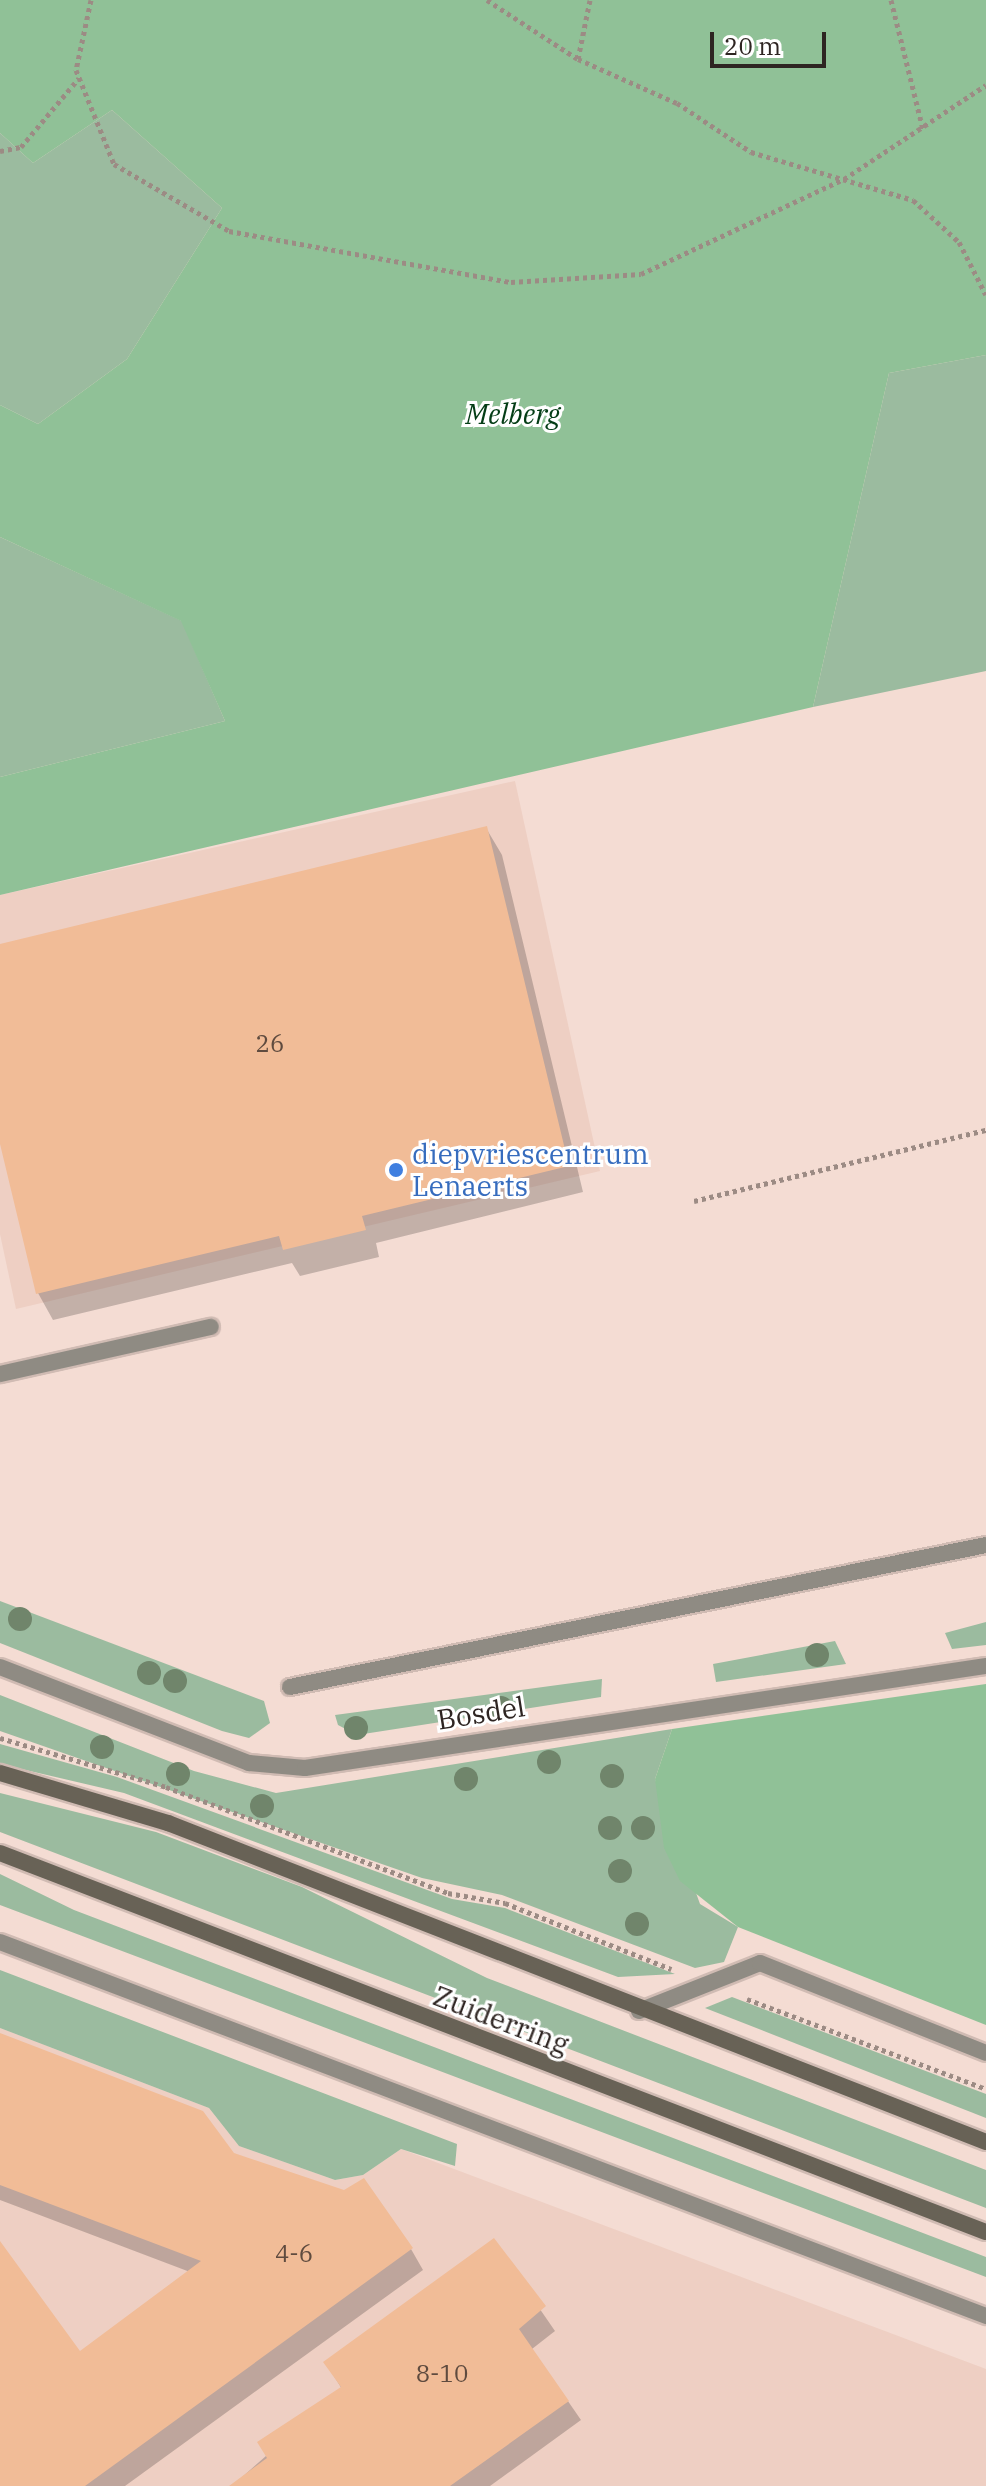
<!DOCTYPE html>
<style>
body{margin:0}
#map{position:relative;width:986px;height:2486px;overflow:hidden;background:#f4dcd3;font-family:"IBM Plex Serif",serif}
div>[style]{position:absolute}
[style*='--x']{left:calc(var(--x)*1px);top:calc(var(--y)*1px);width:calc(var(--w)*1px);rotate:calc(var(--a)*1deg)}
.built>*{inset:0;background:#eecfc3}
.green>*{inset:0;background:#9bbb9f}
.forest>*{inset:0;background:#90c197}
.shadow>*{inset:0;background:#0003}
.building>*{inset:0;background:#f1bc97}
.path>*{height:5px;margin-top:-2.5px;transform-origin:0;background:repeating-linear-gradient(90deg,#9c8b84 0 4px,transparent 0 8px)}
.roads{filter:drop-shadow(2px 0 #d0bbb3) drop-shadow(-2px 0 #d0bbb3) drop-shadow(0 2px #d0bbb3) drop-shadow(0 -2px #d0bbb3)}
.lane>*{height:16px;margin:-8px;padding:0 8px;transform-origin:8px;border-radius:8px;background:#8f8b83}
.street>*{height:16px;margin:-8px;padding:0 8px;transform-origin:8px;border-radius:8px;background:#8f8b83}
.secondary>*{height:16px;margin:-8px;padding:0 8px;transform-origin:8px;border-radius:8px;background:#686256}
.trees>*{width:24px;height:24px;margin:-12px;border-radius:50%;background:#70856b}
.dots>*{width:22px;height:22px;translate:-50% -50%;box-sizing:border-box;border:4px solid #fff;border-radius:50%}
span{translate:-50% -50%;white-space:nowrap;text-align:center;line-height:1.15;-webkit-text-stroke:6px #fff;paint-order:stroke}
.number-label{font-size:24px;color:#5f4b3f}
.number-label span{-webkit-text-stroke-width:0}
.park-label{font-size:28px;color:#043d16;font-style:italic}
.shop-label{font-size:28px;color:#366cbe}
.left{translate:0 -50%;text-align:left}
.street-label{font-size:28px;color:#2e2522}
.scale{position:absolute;left:710px;top:32px;width:116px;height:36px;box-sizing:border-box;border:4px solid #2e2522;border-top:0;padding-left:10px;font-size:24px;line-height:28px;white-space:nowrap;color:#2e2522;-webkit-text-stroke:6px #fff;paint-order:stroke}
</style>
<div id="map">
<div class="built">
<i style="clip-path:polygon(515px 781px,600px 1171px,16px 1309px,0 1234px,0 895px)"></i>
<i style="clip-path:polygon(0 2028px,209px 2108px,239px 2146px,335px 2180px,363px 2175px,401px 2149px,986px 2369px,986px 2486px,0 2486px)"></i>
</div>
<div class="green">
<i style="clip-path:polygon(112px 110px,222px 208px,127px 359px,38px 424px,0 405px,0 133px,33px 163px)"></i>
<i style="clip-path:polygon(986px 355px,986px 671px,813px 707px,889px 373px)"></i>
<i style="clip-path:polygon(0 537px,182px 621px,225px 721px,0 777px)"></i>
<i style="clip-path:polygon(0 1601px,264px 1701px,270px 1723px,249px 1738px,222px 1731px,0 1643px)"></i>
<i style="clip-path:polygon(986px 1622px,986px 1645px,952px 1649px,945px 1633px)"></i>
<i style="clip-path:polygon(835px 1641px,846px 1664px,716px 1682px,713px 1664px)"></i>
<i style="clip-path:polygon(602px 1679px,601px 1697px,357px 1735px,338px 1725px,335px 1715px)"></i>
<i style="clip-path:polygon(0 1695px,194px 1771px,276px 1793px,672px 1729px,655px 1779px,700px 1904px,738px 1927px,724px 1962px,695px 1968px,502px 1895px,422px 1878px,0 1731px)"></i>
<i style="clip-path:polygon(0 1744px,117px 1777px,452px 1899px,505px 1908px,675px 1974px,618px 1977px,124px 1793px,0 1764px)"></i>
<i style="clip-path:polygon(0 1793px,156px 1832px,302px 1887px,487px 1978px,986px 2170px,986px 2208px,0 1832px)"></i>
<i style="clip-path:polygon(0 1874px,74px 1910px,986px 2257px,986px 2277px,0 1905px)"></i>
<i style="clip-path:polygon(0 1970px,457px 2144px,455px 2166px,401px 2149px,363px 2175px,335px 2180px,239px 2146px,209px 2108px,0 2028px)"></i>
<i style="clip-path:polygon(732px 1997px,986px 2094px,986px 2118px,705px 2008px)"></i>
</div>
<div class="forest">
<i style="clip-path:polygon(0 0,986px 0,986px 355px,889px 373px,813px 707px,0 895px,0 777px,225px 721px,181px 621px,0 537px,0 405px,38px 424px,127px 359px,222px 208px,112px 110px,33px 163px,0 133px)"></i>
<i style="clip-path:polygon(986px 1684px,986px 2025px,738px 1927px,680px 1881px,664px 1848px,655px 1779px,672px 1729px)"></i>
</div>
<div class="shadow">
<i style="clip-path:polygon(486px 828px,502px 855px,583px 1192px,376px 1243px,379px 1257px,300px 1276px,292px 1263px,53px 1320px,38px 1293px,0 1135px,0 946px)"></i>
<i style="clip-path:polygon(0 2036px,411px 2249px,423px 2270px,125px 2486px,0 2486px,0 2245px,80px 2353px,190px 2272px,0 2200px)"></i>
<i style="clip-path:polygon(493px 2241px,555px 2331px,532px 2349px,581px 2420px,490px 2486px,232px 2486px,342px 2389px,325px 2362px)"></i>
</div>
<div class="building">
<i style="clip-path:polygon(487px 826px,569px 1166px,362px 1216px,366px 1230px,283px 1250px,279px 1236px,36px 1294px,0 1144px,0 944px)"></i>
<i style="clip-path:polygon(0 2033px,203px 2111px,234px 2153px,344px 2190px,364px 2178px,413px 2248px,85px 2486px,0 2486px,0 2241px,80px 2351px,201px 2261px,0 2185px)"></i>
<i style="clip-path:polygon(494px 2238px,546px 2306px,519px 2329px,569px 2401px,450px 2486px,229px 2486px,267px 2458px,257px 2442px,341px 2387px,323px 2362px)"></i>
</div>
<div class="path">
<i style="--x:91;--y:0;--w:72;--a:102.1"></i>
<i style="--x:76;--y:70;--w:101;--a:68"></i>
<i style="--x:114;--y:164;--w:133;--a:30.2"></i>
<i style="--x:229;--y:231;--w:287;--a:10.3"></i>
<i style="--x:511;--y:282;--w:130;--a:-3.5"></i>
<i style="--x:641;--y:274;--w:224;--a:-25.1"></i>
<i style="--x:844;--y:179;--w:170;--a:-33.5"></i>
<i style="--x:487;--y:0;--w:108;--a:33"></i>
<i style="--x:578;--y:59;--w:108;--a:24"></i>
<i style="--x:677;--y:103;--w:89;--a:33.5"></i>
<i style="--x:751;--y:152;--w:169;--a:16.5"></i>
<i style="--x:913;--y:200;--w:62;--a:42.4"></i>
<i style="--x:959;--y:242;--w:59;--a:63"></i>
<i style="--x:891;--y:0;--w:133;--a:76.1"></i>
<i style="--x:578;--y:59;--w:60;--a:-78.5"></i>
<i style="--x:0;--y:151;--w:21;--a:-11"></i>
<i style="--x:21;--y:147;--w:90;--a:-50"></i>
<i style="--x:694;--y:1201;--w:301;--a:-13.7"></i>
<i style="--x:0;--y:1738;--w:173;--a:16.4"></i>
<i style="--x:166;--y:1787;--w:301;--a:20.6"></i>
<i style="--x:448;--y:1893;--w:58;--a:10"></i>
<i style="--x:505;--y:1903;--w:179;--a:21.7"></i>
<i style="--x:747;--y:1999;--w:255;--a:20.6"></i>
</div>
<div class="roads">
<div class="lane">
<i style="--x:0;--y:1374;--w:216;--a:-12.6"></i>
<i style="--x:290;--y:1687;--w:710;--a:-11.53"></i>
</div>
<div class="street">
<i style="--x:0;--y:1667;--w:267;--a:21.1"></i>
<i style="--x:249;--y:1763;--w:56;--a:5.1"></i>
<i style="--x:305;--y:1768;--w:689;--a:-8.52"></i>
<i style="--x:0;--y:1942;--w:1055;--a:20.77"></i>
<i style="--x:639;--y:2011;--w:130;--a:-21.6"></i>
<i style="--x:760;--y:1963;--w:243;--a:21.7"></i>
</div>
<div class="secondary">
<i style="--x:0;--y:1773;--w:175;--a:16.6"></i>
<i style="--x:168;--y:1823;--w:878;--a:21.3"></i>
<i style="--x:0;--y:1853;--w:1056;--a:21.03"></i>
</div>
</div>
<div class="trees">
<i style="left:20px;top:1619px"></i>
<i style="left:817px;top:1655px"></i>
<i style="left:149px;top:1673px"></i>
<i style="left:175px;top:1681px"></i>
<i style="left:501px;top:1708px"></i>
<i style="left:356px;top:1728px"></i>
<i style="left:102px;top:1747px"></i>
<i style="left:549px;top:1762px"></i>
<i style="left:178px;top:1774px"></i>
<i style="left:612px;top:1776px"></i>
<i style="left:466px;top:1779px"></i>
<i style="left:262px;top:1806px"></i>
<i style="left:610px;top:1828px"></i>
<i style="left:643px;top:1828px"></i>
<i style="left:620px;top:1871px"></i>
<i style="left:637px;top:1924px"></i>
</div>
<div class="dots">
<i style="left:396px;top:1170px;background:#3f7fe0"></i>
</div>
<div class="number-label">
<span style="left:270px;top:1044px">26</span>
<span style="left:294px;top:2254px">4-6</span>
<span style="left:442px;top:2374px">8-10</span>
</div>
<div class="park-label">
<span style="left:513px;top:414px">Melberg</span>
</div>
<div class="shop-label">
<span class="left" style="left:412px;top:1170px">diepvriescentrum<br>Lenaerts</span>
</div>
<div class="street-label">
<span style="left:481px;top:1713px;rotate:-9deg">Bosdel</span>
<span style="left:501px;top:2020px;rotate:21deg">Zuiderring</span>
</div>
<div class="scale">20 m</div>
</div>
